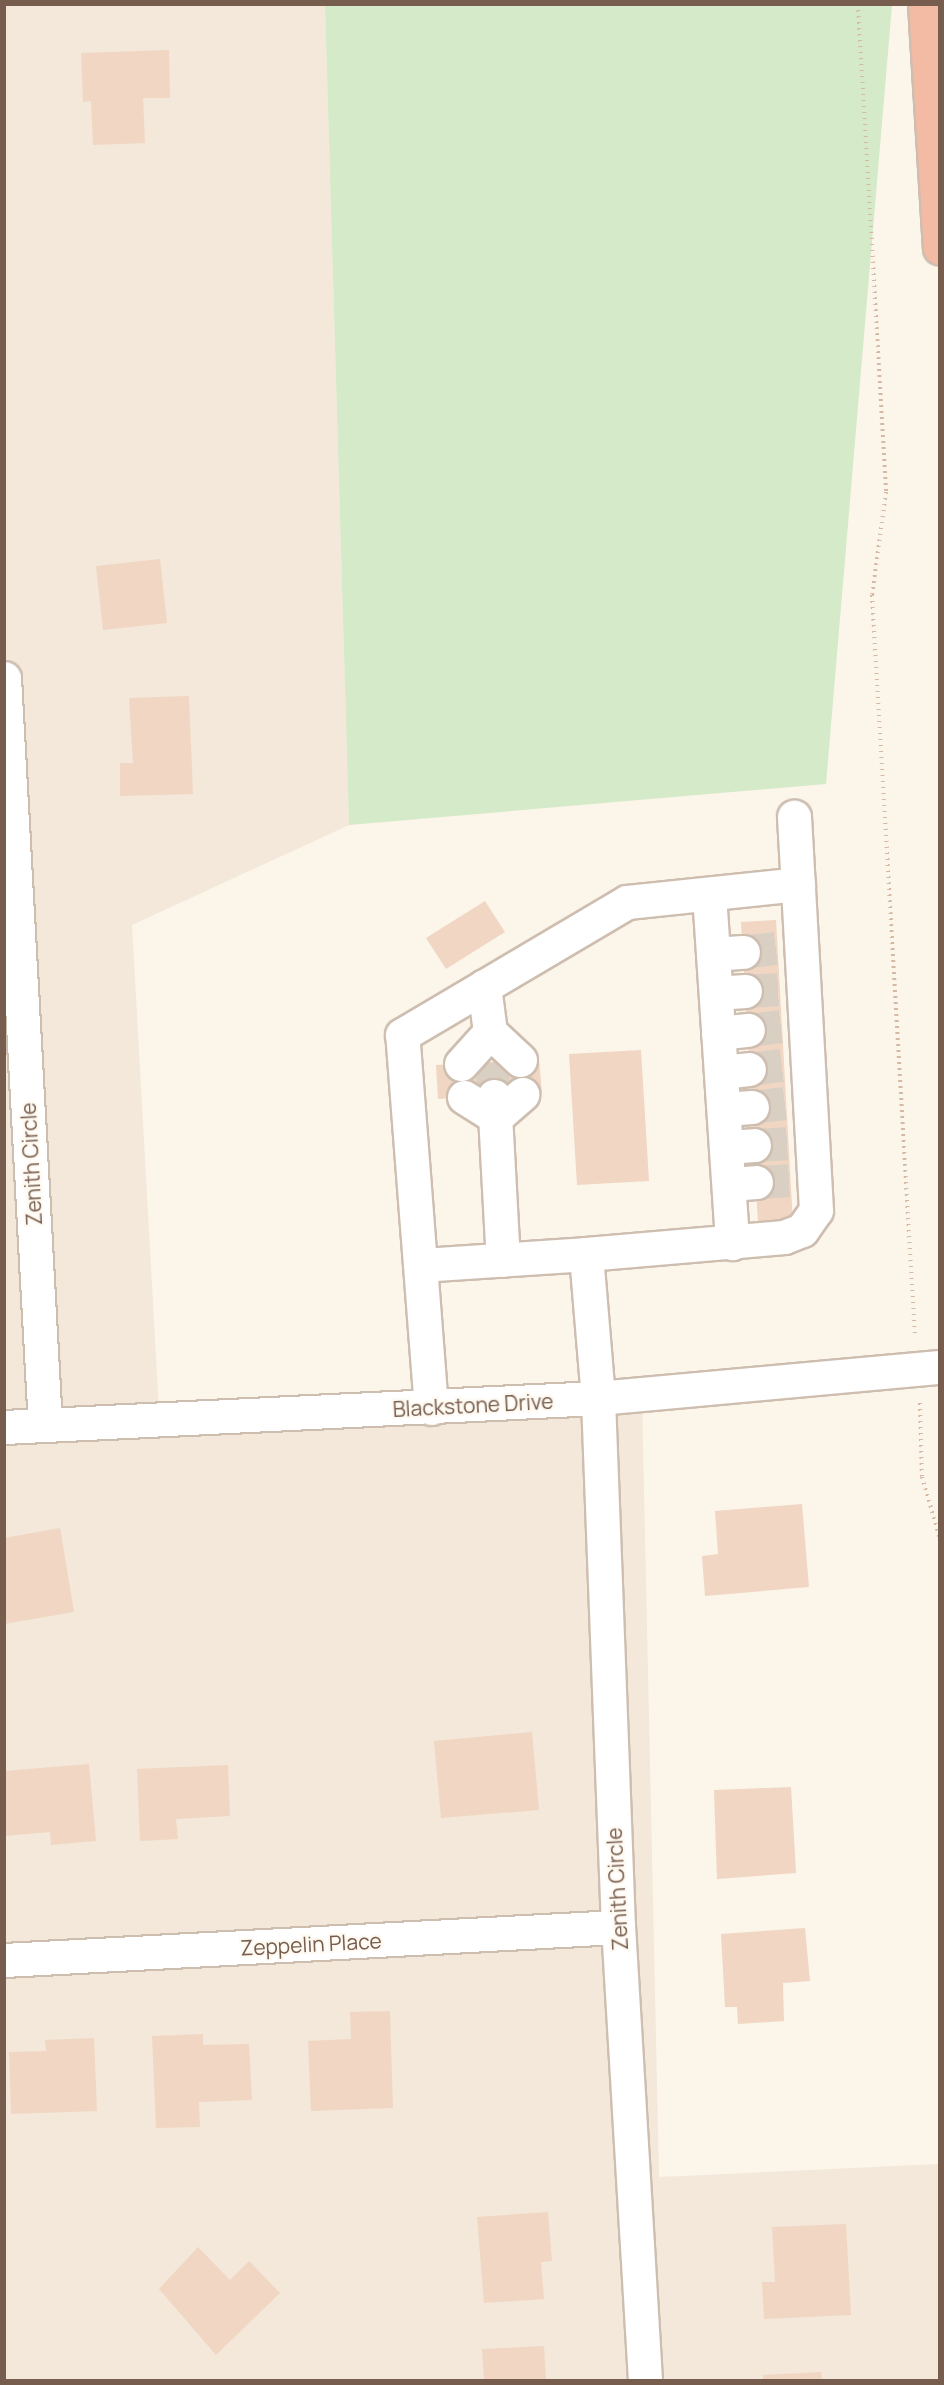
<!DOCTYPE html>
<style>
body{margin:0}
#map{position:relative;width:944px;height:2385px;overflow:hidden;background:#fcf5ea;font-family:Manrope,sans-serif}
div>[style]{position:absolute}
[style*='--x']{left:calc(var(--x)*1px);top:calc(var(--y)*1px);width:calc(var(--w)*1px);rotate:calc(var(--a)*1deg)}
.residential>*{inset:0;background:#f3e8d9}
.green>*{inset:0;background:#d5eac8}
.building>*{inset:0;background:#f0d6c3}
.minor-tunnel>*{height:33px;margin-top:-16.5px;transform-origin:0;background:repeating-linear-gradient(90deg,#dacfc3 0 33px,transparent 0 49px)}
.path>*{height:4px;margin-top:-2px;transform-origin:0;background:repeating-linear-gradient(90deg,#d6b9a5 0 1.5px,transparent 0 6px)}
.roads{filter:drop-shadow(2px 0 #cebeb0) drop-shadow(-2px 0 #cebeb0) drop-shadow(0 2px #cebeb0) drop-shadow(0 -2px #cebeb0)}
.minor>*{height:33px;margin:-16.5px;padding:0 16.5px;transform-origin:16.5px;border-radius:16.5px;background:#fff}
.highway>*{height:33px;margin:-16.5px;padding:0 16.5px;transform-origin:16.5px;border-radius:16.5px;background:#f3baa4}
span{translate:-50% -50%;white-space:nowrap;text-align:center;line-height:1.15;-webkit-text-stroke:4.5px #fef9f1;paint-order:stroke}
.street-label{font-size:21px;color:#765d4e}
.frame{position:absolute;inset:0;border:6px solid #765d4e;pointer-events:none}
</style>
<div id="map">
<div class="residential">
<i style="clip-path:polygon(5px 5px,325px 5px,349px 825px,132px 925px,160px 1429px,642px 1399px,659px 2177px,939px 2164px,939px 2380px,5px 2380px)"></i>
</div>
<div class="green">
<i style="clip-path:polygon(325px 5px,892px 5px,826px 784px,349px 825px)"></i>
</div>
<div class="building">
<i style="clip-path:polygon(169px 50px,170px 98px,143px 98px,145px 143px,93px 145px,91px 101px,83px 102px,81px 53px)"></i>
<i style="clip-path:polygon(160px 559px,167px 623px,103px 630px,96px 566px)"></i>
<i style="clip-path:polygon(189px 696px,193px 794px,120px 796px,120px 763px,133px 763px,129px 698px)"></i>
<i style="clip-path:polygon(485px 901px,505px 932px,446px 969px,426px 938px)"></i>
<i style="clip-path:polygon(776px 920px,793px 1223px,758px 1224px,741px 922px)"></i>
<i style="clip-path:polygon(641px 1050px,649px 1181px,577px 1185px,569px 1054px)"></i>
<i style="clip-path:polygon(539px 1059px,542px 1093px,438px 1099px,436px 1065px)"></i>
<i style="clip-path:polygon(802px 1504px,809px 1587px,705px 1596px,702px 1556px,718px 1554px,715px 1511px)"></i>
<i style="clip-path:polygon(60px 1528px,74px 1612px,4px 1624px,4px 1538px)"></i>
<i style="clip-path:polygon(532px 1732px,539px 1810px,441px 1818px,434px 1741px)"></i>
<i style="clip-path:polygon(89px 1764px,96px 1841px,51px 1845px,50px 1832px,4px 1836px,4px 1771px)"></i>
<i style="clip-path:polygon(228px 1765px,230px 1816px,176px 1819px,178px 1839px,140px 1841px,137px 1769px)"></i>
<i style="clip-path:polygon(791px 1787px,796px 1873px,717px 1879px,714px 1790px)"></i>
<i style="clip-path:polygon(805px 1928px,810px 1981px,783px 1983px,784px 2021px,738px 2024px,737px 2007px,725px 2007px,721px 1934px)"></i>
<i style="clip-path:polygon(390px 2011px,393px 2108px,311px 2111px,308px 2041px,351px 2039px,350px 2012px)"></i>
<i style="clip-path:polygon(203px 2034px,203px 2045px,249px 2044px,252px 2100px,199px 2102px,200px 2127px,156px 2128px,152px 2036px)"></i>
<i style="clip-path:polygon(94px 2038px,97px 2111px,11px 2114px,9px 2052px,46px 2051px,45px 2040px)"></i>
<i style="clip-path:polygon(548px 2212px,552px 2261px,541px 2262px,544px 2299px,484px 2303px,477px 2217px)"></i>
<i style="clip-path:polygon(846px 2224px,851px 2315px,764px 2319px,762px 2282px,775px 2282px,772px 2227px)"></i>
<i style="clip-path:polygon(198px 2247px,230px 2280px,249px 2261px,280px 2293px,216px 2355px,159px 2289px)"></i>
<i style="clip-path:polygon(544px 2346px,546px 2380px,484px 2380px,482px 2349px)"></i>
<i style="clip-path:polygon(821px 2372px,822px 2380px,763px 2380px,763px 2375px)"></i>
</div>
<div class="minor-tunnel">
<i style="--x:743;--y:952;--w:35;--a:-7"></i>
<i style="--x:745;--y:991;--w:35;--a:-3"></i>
<i style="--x:748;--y:1030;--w:34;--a:-7"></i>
<i style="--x:492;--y:1062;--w:34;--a:87"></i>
<i style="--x:749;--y:1069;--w:35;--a:-7"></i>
<i style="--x:752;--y:1107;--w:34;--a:-7"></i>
<i style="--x:754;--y:1145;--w:34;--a:-3"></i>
<i style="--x:756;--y:1182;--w:34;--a:-3"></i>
</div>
<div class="path">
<i style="--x:858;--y:4;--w:489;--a:86.7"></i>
<i style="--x:886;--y:492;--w:104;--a:97.7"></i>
<i style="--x:872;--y:595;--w:742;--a:86.68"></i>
<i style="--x:920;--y:1403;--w:74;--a:88.5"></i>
<i style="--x:922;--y:1477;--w:65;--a:73.8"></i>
</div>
<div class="roads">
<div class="minor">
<i style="--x:4;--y:678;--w:748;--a:86.86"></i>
<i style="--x:709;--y:894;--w:350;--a:86.2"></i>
<i style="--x:713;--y:954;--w:30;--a:-4"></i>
<i style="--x:484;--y:986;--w:46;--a:82.6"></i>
<i style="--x:490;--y:1032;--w:41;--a:43"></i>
<i style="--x:716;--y:993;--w:29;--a:-4"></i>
<i style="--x:718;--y:1033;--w:30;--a:-6"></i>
<i style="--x:461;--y:1064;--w:43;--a:-47.8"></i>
<i style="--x:721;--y:1072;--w:28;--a:-6"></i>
<i style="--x:494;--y:1096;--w:164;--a:86.9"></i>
<i style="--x:464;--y:1097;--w:38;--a:32"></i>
<i style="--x:496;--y:1117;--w:35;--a:-41"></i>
<i style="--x:724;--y:1109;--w:28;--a:-4"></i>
<i style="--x:727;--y:1147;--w:27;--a:-4"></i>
<i style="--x:729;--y:1184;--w:27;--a:-4"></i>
<i style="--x:421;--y:1265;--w:165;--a:-3.8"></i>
<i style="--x:431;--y:1408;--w:374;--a:-94.4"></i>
<i style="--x:402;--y:1035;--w:261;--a:-30.6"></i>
<i style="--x:627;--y:902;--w:172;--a:-6"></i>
<i style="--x:4;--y:1427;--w:595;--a:-2.8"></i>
<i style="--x:598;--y:1398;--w:343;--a:-5.2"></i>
<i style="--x:4;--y:1960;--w:615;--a:-3.08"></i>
<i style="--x:645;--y:2380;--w:454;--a:-93.4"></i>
<i style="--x:618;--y:1927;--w:529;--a:-92.17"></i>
<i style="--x:598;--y:1398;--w:144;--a:-94.8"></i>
<i style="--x:586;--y:1254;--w:199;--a:-4.9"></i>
<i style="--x:784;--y:1237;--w:19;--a:-21"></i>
<i style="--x:802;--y:1230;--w:24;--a:-55"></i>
<i style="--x:816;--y:1210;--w:394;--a:-93.2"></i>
</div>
<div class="highway">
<i style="--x:925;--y:4;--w:244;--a:86.5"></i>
</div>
</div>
<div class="street-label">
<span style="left:31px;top:1164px;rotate:-93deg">Zenith Circle</span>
<span style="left:473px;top:1405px;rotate:-3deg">Blackstone Drive</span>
<span style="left:617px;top:1889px;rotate:-93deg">Zenith Circle</span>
<span style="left:311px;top:1944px;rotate:-3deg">Zeppelin Place</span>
</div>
<div class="frame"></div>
</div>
